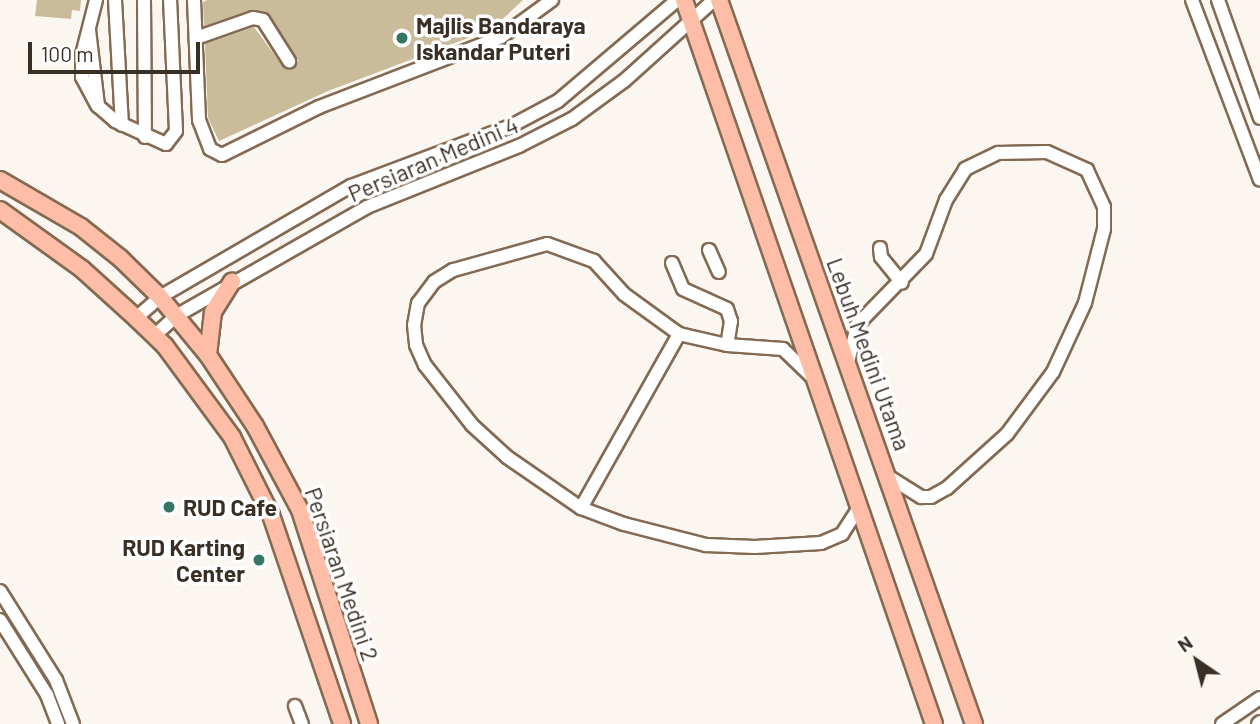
<!DOCTYPE html>
<style>
body{margin:0}
#map{position:relative;width:1260px;height:724px;overflow:hidden;background:#fcf6f1;font-family:Barlow,sans-serif}
div>[style]{position:absolute}
[style*='--x']{left:calc(var(--x)*1px);top:calc(var(--y)*1px);width:calc(var(--w)*1px);rotate:calc(var(--a)*1deg)}
.building>*{inset:0;background:#cabb9b}
.roads{filter:drop-shadow(2px 0 #836a53) drop-shadow(-2px 0 #836a53) drop-shadow(0 2px #836a53) drop-shadow(0 -2px #836a53)}
.minor>*{height:12px;margin:-6px;padding:0 6px;transform-origin:6px;border-radius:6px;background:#fff}
.major>*{height:16px;margin:-8px;padding:0 8px;transform-origin:8px;border-radius:8px;background:#febda6}
.dots>*{width:19px;height:19px;translate:-50% -50%;box-sizing:border-box;border:4px solid #fff;border-radius:50%}
span{translate:-50% -50%;white-space:nowrap;text-align:center;line-height:1.15;-webkit-text-stroke:7px #fff;paint-order:stroke}
.poi-label{font-size:23px;color:#3a2f25;font-weight:700}
.left{translate:0 -50%;text-align:left}
.right{translate:-100% -50%;text-align:right}
.street-label{font-size:23px;color:#3a2f25}
.north{position:absolute;left:1162px;top:626px;width:70px;height:70px;-webkit-text-stroke:5px #fff;paint-order:stroke;rotate:325deg;font-size:19px;font-weight:700;line-height:28px;text-align:center;color:#3a2f25}
.north::after{content:'';display:block;margin:auto;width:24px;height:32px;background:#3a2f25;clip-path:polygon(50% 0,100% 100%,50% 72%,0 100%)}
.scale{position:absolute;left:28px;top:42px;width:172px;height:32px;box-sizing:border-box;border:4px solid #3a2f25;border-top:0;padding-left:9px;font-size:21px;line-height:24px;white-space:nowrap;color:#3a2f25;-webkit-text-stroke:5px #fff;paint-order:stroke}
</style>
<div id="map">
<div class="building">
<i style="clip-path:polygon(37px 0,81px 0,80px 11px,72px 10px,71px 19px,35px 16px)"></i>
<i style="clip-path:polygon(207px 0,523px 0,492px 29px,328px 91px,219px 141px,208px 118px,205px 44px,254px 27px,284px 68px,294px 68px,298px 60px,265px 12px,250px 10px,204px 26px,203px 2px)"></i>
</div>
<div class="roads">
<div class="minor">
<i style="--x:96;--y:0;--w:57;--a:104.3"></i>
<i style="--x:82;--y:55;--w:22;--a:90"></i>
<i style="--x:82;--y:77;--w:32;--a:62"></i>
<i style="--x:115;--y:0;--w:125;--a:86.8"></i>
<i style="--x:144;--y:0;--w:137;--a:89.6"></i>
<i style="--x:194;--y:0;--w:120;--a:87.6"></i>
<i style="--x:199;--y:120;--w:31;--a:69"></i>
<i style="--x:210;--y:149;--w:13;--a:27"></i>
<i style="--x:222;--y:155;--w:108;--a:-26.3"></i>
<i style="--x:319;--y:107;--w:195;--a:-21"></i>
<i style="--x:501;--y:37;--w:63;--a:-36"></i>
<i style="--x:1192;--y:0;--w:192;--a:69.3"></i>
<i style="--x:1218;--y:0;--w:125;--a:70.4"></i>
<i style="--x:89;--y:30;--w:77;--a:83.2"></i>
<i style="--x:98;--y:106;--w:23;--a:41"></i>
<i style="--x:115;--y:121;--w:56;--a:24.3"></i>
<i style="--x:166;--y:144;--w:16;--a:-52"></i>
<i style="--x:176;--y:131;--w:131;--a:-92.6"></i>
<i style="--x:196;--y:38;--w:60;--a:-19.3"></i>
<i style="--x:253;--y:18;--w:10;--a:11"></i>
<i style="--x:263;--y:20;--w:49;--a:57.6"></i>
<i style="--x:880;--y:248;--w:9;--a:84"></i>
<i style="--x:881;--y:257;--w:33;--a:51"></i>
<i style="--x:709;--y:250;--w:24;--a:66"></i>
<i style="--x:672;--y:263;--w:28;--a:67"></i>
<i style="--x:683;--y:289;--w:48;--a:24.4"></i>
<i style="--x:727;--y:309;--w:13;--a:72"></i>
<i style="--x:731;--y:321;--w:24;--a:99"></i>
<i style="--x:136;--y:318;--w:32;--a:-41"></i>
<i style="--x:160;--y:297;--w:221;--a:-30.2"></i>
<i style="--x:351;--y:186;--w:171;--a:-20.6"></i>
<i style="--x:511;--y:126;--w:53;--a:-28"></i>
<i style="--x:558;--y:101;--w:156;--a:-40.3"></i>
<i style="--x:154;--y:336;--w:30;--a:-42"></i>
<i style="--x:176;--y:316;--w:220;--a:-29.7"></i>
<i style="--x:367;--y:207;--w:164;--a:-21.9"></i>
<i style="--x:519;--y:146;--w:59;--a:-27"></i>
<i style="--x:572;--y:119;--w:64;--a:-36.2"></i>
<i style="--x:624;--y:81;--w:121;--a:-42"></i>
<i style="--x:848;--y:362;--w:38;--a:-76"></i>
<i style="--x:857;--y:325;--w:99;--a:-45.8"></i>
<i style="--x:926;--y:254;--w:58;--a:-69.7"></i>
<i style="--x:946;--y:200;--w:36;--a:-58"></i>
<i style="--x:965;--y:169;--w:37;--a:-26"></i>
<i style="--x:998;--y:153;--w:49;--a:-1.2"></i>
<i style="--x:1047;--y:152;--w:44;--a:24.2"></i>
<i style="--x:1087;--y:170;--w:41;--a:65.3"></i>
<i style="--x:1104;--y:207;--w:22;--a:90"></i>
<i style="--x:1104;--y:229;--w:76;--a:104.4"></i>
<i style="--x:1085;--y:303;--w:76;--a:114.9"></i>
<i style="--x:1053;--y:372;--w:77;--a:126.6"></i>
<i style="--x:1007;--y:434;--w:81;--a:138"></i>
<i style="--x:947;--y:488;--w:18;--a:151"></i>
<i style="--x:931;--y:497;--w:10;--a:180"></i>
<i style="--x:921;--y:497;--w:38;--a:-148"></i>
<i style="--x:812;--y:377;--w:40;--a:-136"></i>
<i style="--x:783;--y:349;--w:56;--a:-175.9"></i>
<i style="--x:727;--y:345;--w:49;--a:-167.1"></i>
<i style="--x:679;--y:334;--w:68;--a:-144"></i>
<i style="--x:624;--y:294;--w:45;--a:-132.3"></i>
<i style="--x:594;--y:261;--w:50;--a:-160.1"></i>
<i style="--x:547;--y:244;--w:98;--a:164.5"></i>
<i style="--x:453;--y:270;--w:22;--a:148"></i>
<i style="--x:434;--y:282;--w:26;--a:127"></i>
<i style="--x:418;--y:303;--w:22;--a:100"></i>
<i style="--x:414;--y:325;--w:20;--a:84"></i>
<i style="--x:416;--y:345;--w:22;--a:66"></i>
<i style="--x:425;--y:365;--w:76;--a:51.9"></i>
<i style="--x:472;--y:425;--w:47;--a:42.4"></i>
<i style="--x:507;--y:457;--w:90;--a:34.6"></i>
<i style="--x:581;--y:508;--w:46;--a:20.4"></i>
<i style="--x:624;--y:524;--w:85;--a:14.4"></i>
<i style="--x:706;--y:545;--w:49;--a:2.3"></i>
<i style="--x:755;--y:547;--w:66;--a:-3.5"></i>
<i style="--x:821;--y:543;--w:23;--a:-23"></i>
<i style="--x:842;--y:534;--w:30;--a:-57"></i>
<i style="--x:581;--y:508;--w:200;--a:-60.6"></i>
<i style="--x:0;--y:591;--w:105;--a:57.8"></i>
<i style="--x:56;--y:680;--w:47;--a:68.9"></i>
<i style="--x:0;--y:620;--w:89;--a:57.9"></i>
<i style="--x:47;--y:695;--w:31;--a:69"></i>
<i style="--x:295;--y:706;--w:19;--a:69"></i>
<i style="--x:1222;--y:724;--w:46;--a:-34.4"></i>
<i style="--x:1258;--y:724;--w:3;--a:-45"></i>
</div>
<div class="major">
<i style="--x:684;--y:0;--w:766;--a:70.95"></i>
<i style="--x:719;--y:0;--w:768;--a:70.6"></i>
<i style="--x:0;--y:180;--w:94;--a:30.1"></i>
<i style="--x:81;--y:227;--w:50;--a:38.5"></i>
<i style="--x:120;--y:258;--w:56;--a:44.3"></i>
<i style="--x:160;--y:297;--w:75;--a:50.4"></i>
<i style="--x:208;--y:355;--w:85;--a:56.5"></i>
<i style="--x:255;--y:426;--w:95;--a:61.8"></i>
<i style="--x:300;--y:510;--w:225;--a:72.1"></i>
<i style="--x:0;--y:210;--w:101;--a:35.7"></i>
<i style="--x:82;--y:269;--w:73;--a:42.2"></i>
<i style="--x:136;--y:318;--w:40;--a:44"></i>
<i style="--x:165;--y:346;--w:113;--a:53.6"></i>
<i style="--x:232;--y:437;--w:87;--a:63.4"></i>
<i style="--x:271;--y:515;--w:221;--a:71.2"></i>
<i style="--x:208;--y:355;--w:43;--a:-83.4"></i>
<i style="--x:213;--y:312;--w:36;--a:-58"></i>
</div>
</div>
<div class="dots">
<i style="left:402px;top:38px;background:#347564"></i>
<i style="left:169px;top:507px;background:#347564"></i>
<i style="left:259px;top:560px;background:#347564"></i>
</div>
<div class="poi-label">
<span class="left" style="left:416px;top:38px">Majlis Bandaraya<br>Iskandar Puteri</span>
<span class="left" style="left:183px;top:507px">RUD Cafe</span>
<span class="right" style="left:245px;top:560px">RUD Karting<br>Center</span>
</div>
<div class="street-label">
<span style="left:433px;top:159px;rotate:-23deg">Persiaran Medini 4</span>
<span style="left:869px;top:354px;rotate:70deg">Lebuh Medini Utama</span>
<span style="left:342px;top:574px;rotate:71deg">Persiaran Medini 2</span>
</div>
<div class="north">N</div>
<div class="scale">100 m</div>
</div>
